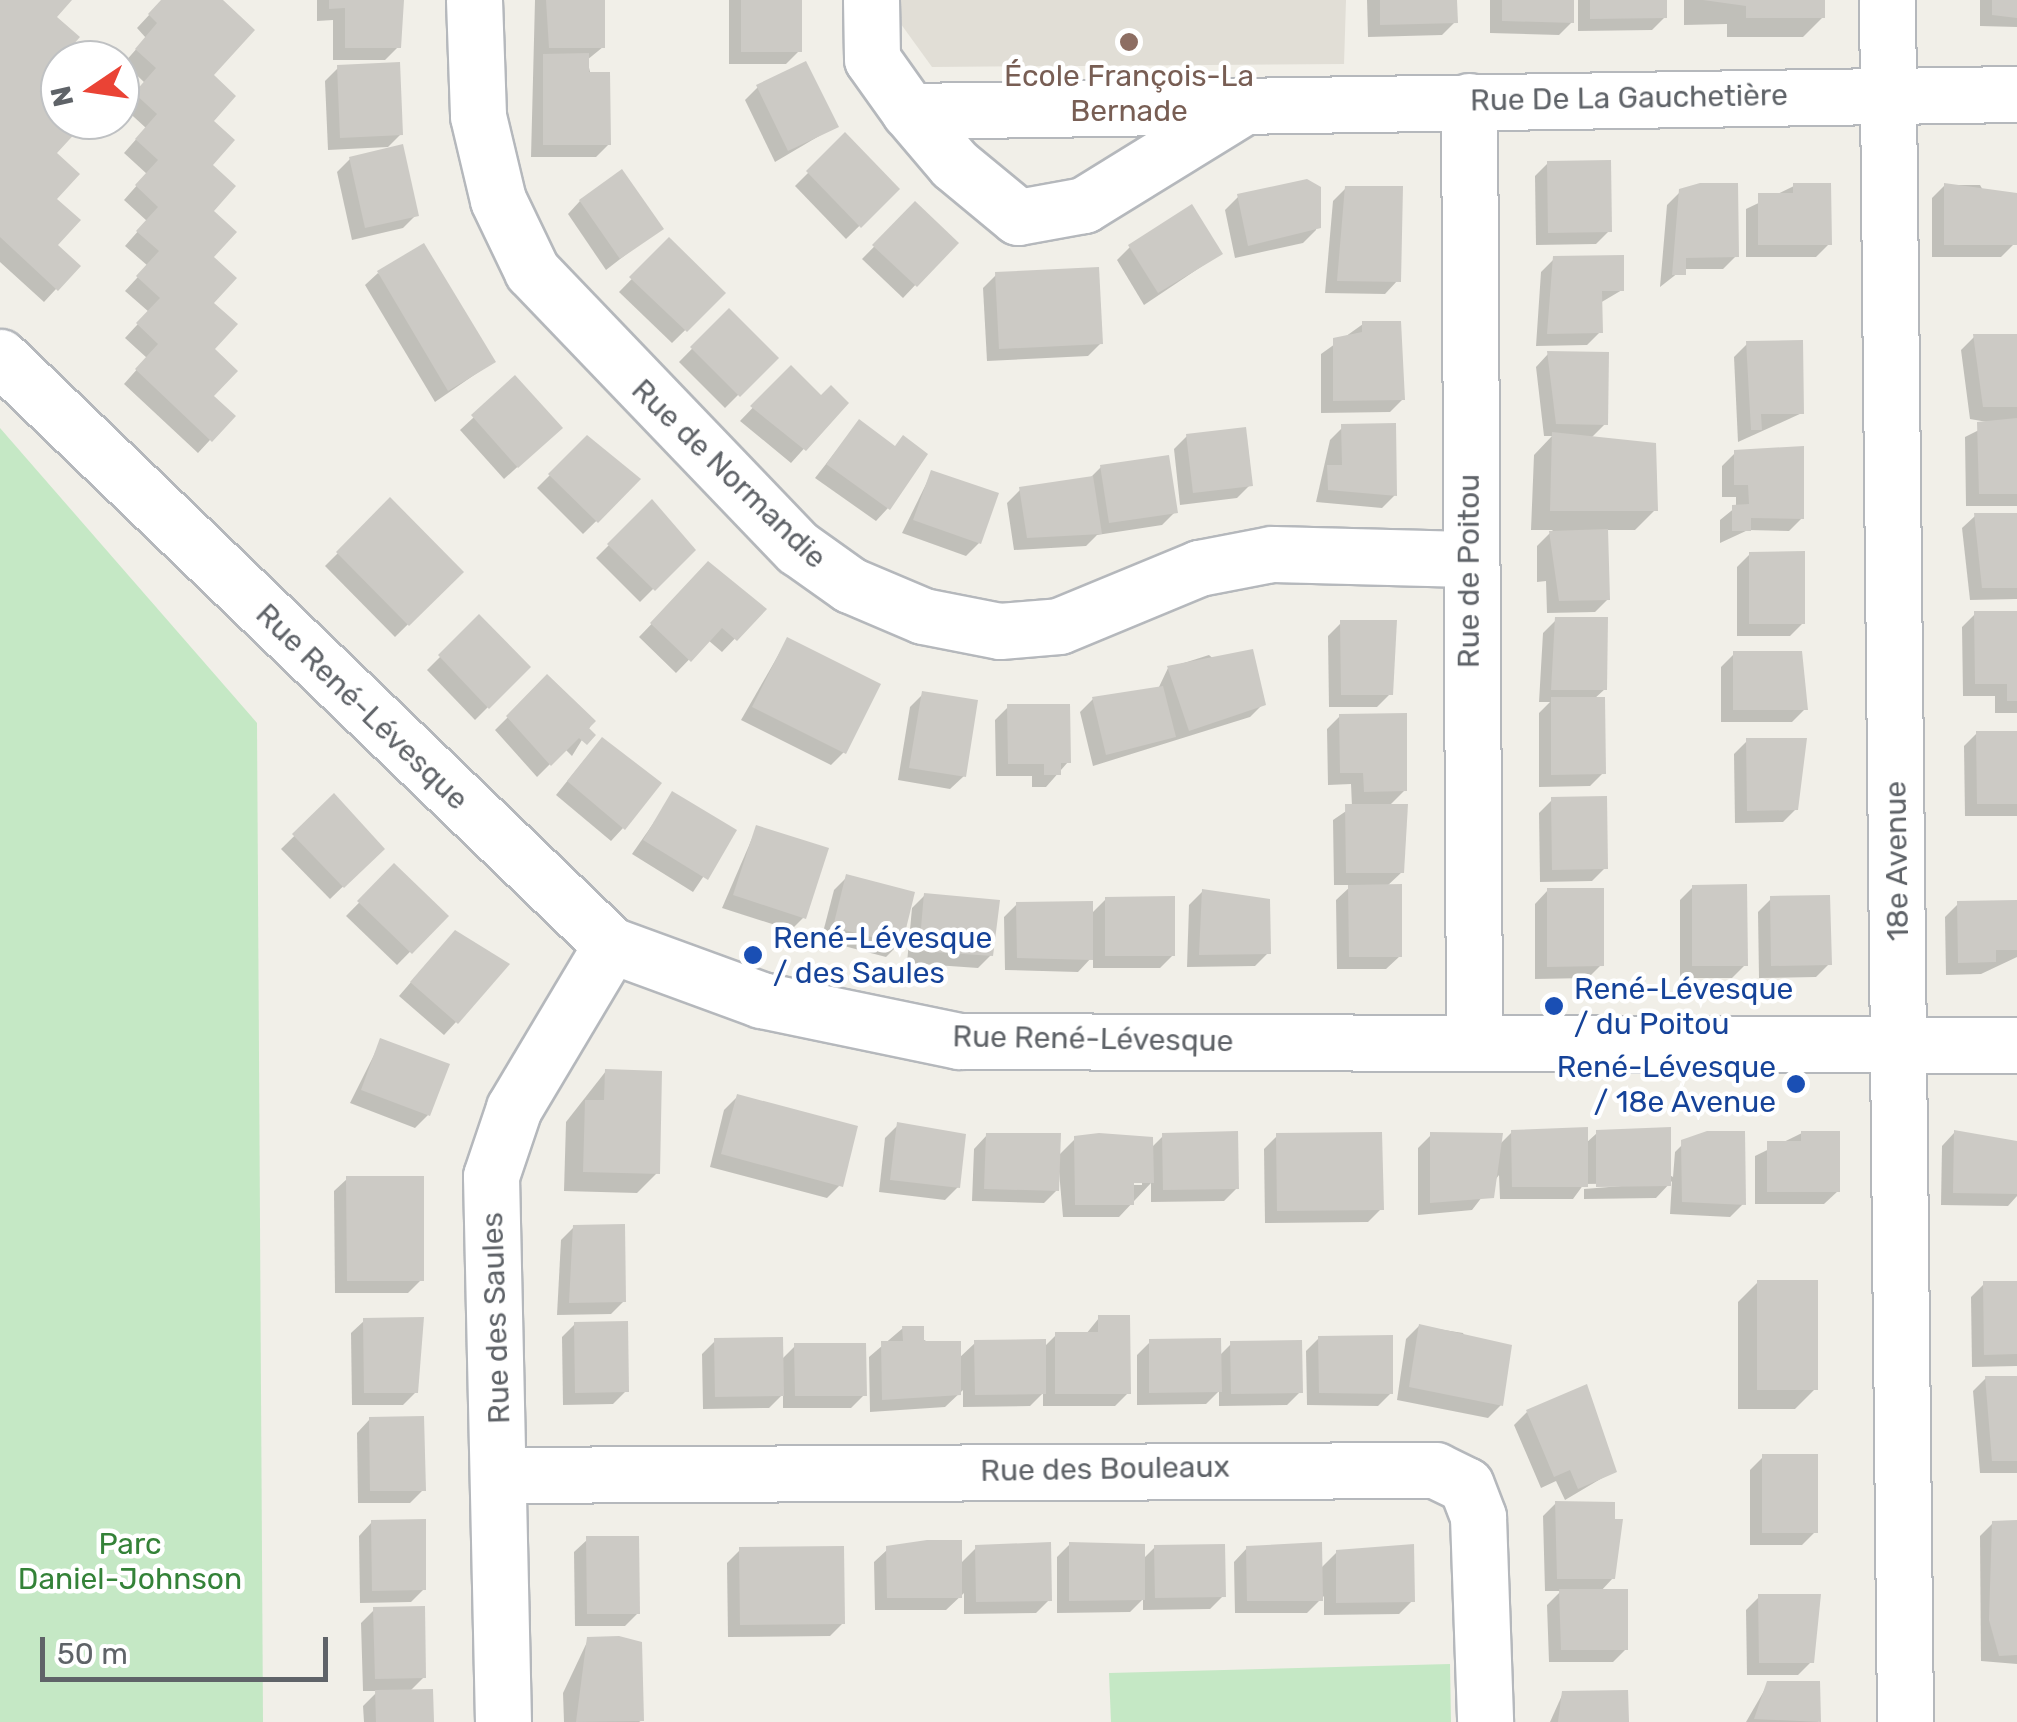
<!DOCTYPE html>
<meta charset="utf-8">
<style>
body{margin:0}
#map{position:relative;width:2017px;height:1722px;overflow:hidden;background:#f1efe8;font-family:Rubik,sans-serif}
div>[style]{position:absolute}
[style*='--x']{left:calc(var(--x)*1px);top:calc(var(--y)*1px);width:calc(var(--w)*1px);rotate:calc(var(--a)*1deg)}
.education>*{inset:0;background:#e1ded6}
.green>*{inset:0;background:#c5e8c5}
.shadow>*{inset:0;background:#0003}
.building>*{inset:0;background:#cccac5}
.roads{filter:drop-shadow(2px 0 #b5b8bc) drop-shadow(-2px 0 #b5b8bc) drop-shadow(0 2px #b5b8bc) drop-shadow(0 -2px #b5b8bc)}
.minor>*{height:55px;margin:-27.5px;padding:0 27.5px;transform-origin:27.5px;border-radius:27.5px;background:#fff}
.dots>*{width:28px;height:28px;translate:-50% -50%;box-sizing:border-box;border:5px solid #fff;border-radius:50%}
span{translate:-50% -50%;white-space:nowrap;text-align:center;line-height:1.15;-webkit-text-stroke:9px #fff;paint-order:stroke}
.education-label{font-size:30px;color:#785e54}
.street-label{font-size:30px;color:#5f6368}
.transit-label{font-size:30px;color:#164399}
.left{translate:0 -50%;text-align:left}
.right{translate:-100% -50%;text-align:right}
.park-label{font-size:30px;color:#348238}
.north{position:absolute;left:40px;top:40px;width:100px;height:100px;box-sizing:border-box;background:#fff;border:2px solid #bfc1c3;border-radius:50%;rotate:257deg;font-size:28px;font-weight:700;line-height:40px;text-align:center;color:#5f6368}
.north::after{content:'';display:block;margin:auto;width:35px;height:45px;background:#ea4335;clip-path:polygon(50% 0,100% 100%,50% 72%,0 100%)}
.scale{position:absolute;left:40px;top:1637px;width:288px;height:45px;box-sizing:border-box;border:5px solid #5f6368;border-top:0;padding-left:12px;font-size:30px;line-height:35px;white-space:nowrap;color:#5f6368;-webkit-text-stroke:8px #fff;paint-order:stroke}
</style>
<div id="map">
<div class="education">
<i style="clip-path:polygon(898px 0,1346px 0,1344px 64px,932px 67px,898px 20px)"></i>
</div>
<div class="green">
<i style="clip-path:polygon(0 428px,257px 723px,263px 1722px,0 1722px)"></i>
<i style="clip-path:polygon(1450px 1664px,1451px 1722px,1111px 1722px,1109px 1673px)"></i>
</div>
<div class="shadow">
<i style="clip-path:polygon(0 0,68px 0,53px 17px,60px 99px,53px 107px,76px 128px,54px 153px,56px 289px,44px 302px,0 262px)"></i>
<i style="clip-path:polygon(163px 0,220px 0,210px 75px,211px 396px,232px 416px,198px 453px,124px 384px,147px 358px,125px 338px,149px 312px,125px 291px,148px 266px,125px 246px,147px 221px,124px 200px,147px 174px,124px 153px,146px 128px,123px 107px,145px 83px,124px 63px,146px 38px,137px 28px)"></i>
<i style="clip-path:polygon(317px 0,400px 0,398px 47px,385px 60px,333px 60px,333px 20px,317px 21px)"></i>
<i style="clip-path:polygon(535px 0,603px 0,603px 47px,587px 60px,609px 144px,596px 157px,531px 157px)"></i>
<i style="clip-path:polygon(729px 0,799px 0,799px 51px,786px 64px,729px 64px)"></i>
<i style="clip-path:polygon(1367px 0,1455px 0,1455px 22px,1442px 35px,1368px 37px)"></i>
<i style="clip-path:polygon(1490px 0,1571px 0,1572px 22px,1559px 35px,1490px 33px)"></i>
<i style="clip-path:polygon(1578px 0,1664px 0,1665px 17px,1652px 30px,1578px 31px)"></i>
<i style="clip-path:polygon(1684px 0,1823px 0,1823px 17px,1803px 37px,1727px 37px,1727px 24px,1684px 25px)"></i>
<i style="clip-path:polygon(1980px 0,2017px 0,2017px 27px,1980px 26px)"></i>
<i style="clip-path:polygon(338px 68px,401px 134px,388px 147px,328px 150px,325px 81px)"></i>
<i style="clip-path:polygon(758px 87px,836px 126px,775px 162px,745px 100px)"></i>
<i style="clip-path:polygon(845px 136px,897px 189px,846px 239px,795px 186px)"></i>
<i style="clip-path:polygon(350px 159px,416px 215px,403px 228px,352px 240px,337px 172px)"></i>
<i style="clip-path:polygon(1548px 163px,1609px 231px,1596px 244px,1536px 245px,1535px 176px)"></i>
<i style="clip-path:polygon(1945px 185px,1980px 185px,2014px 244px,2001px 257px,1932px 257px,1932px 198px)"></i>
<i style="clip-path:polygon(1794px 186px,1829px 244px,1816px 257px,1746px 257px,1746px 209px)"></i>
<i style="clip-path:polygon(1319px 188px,1316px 230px,1303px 243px,1235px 258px,1225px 210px,1238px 197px)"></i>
<i style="clip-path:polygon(1346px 188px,1398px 280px,1385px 294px,1325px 293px,1333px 201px)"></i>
<i style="clip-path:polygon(1680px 192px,1736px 256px,1723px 269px,1683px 269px,1660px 287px,1667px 205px)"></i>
<i style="clip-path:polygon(580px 201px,660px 228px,606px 270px,568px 214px)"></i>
<i style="clip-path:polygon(915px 205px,955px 243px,903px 298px,862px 259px)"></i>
<i style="clip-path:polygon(669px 241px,723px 293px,672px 343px,619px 292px)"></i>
<i style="clip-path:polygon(1130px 247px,1220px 254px,1144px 305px,1117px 260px)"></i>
<i style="clip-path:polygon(1554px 259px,1622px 290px,1600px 303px,1600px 332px,1587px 345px,1536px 346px,1541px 272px)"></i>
<i style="clip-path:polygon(378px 273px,493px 362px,435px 402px,365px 285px)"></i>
<i style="clip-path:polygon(996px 275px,1101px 343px,1088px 356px,987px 361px,983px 288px)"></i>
<i style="clip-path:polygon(729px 311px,775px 358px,725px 408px,679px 362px)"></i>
<i style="clip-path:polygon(1363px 324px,1403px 399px,1390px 412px,1321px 413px,1321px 354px)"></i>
<i style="clip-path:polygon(2017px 336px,2017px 506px,1966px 506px,1965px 437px,1993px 423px,1970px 419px,1961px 350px,1974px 337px)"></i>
<i style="clip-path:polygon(1747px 344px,1802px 413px,1738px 442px,1734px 357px)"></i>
<i style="clip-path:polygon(1548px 354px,1605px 424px,1590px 439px,1655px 510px,1635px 530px,1606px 530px,1608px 599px,1595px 612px,1547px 613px,1546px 581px,1537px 582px,1537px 546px,1553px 530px,1531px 530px,1534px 455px,1552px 436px,1544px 436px,1536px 367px)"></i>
<i style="clip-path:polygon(791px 368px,821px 398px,845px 403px,791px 463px,740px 421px)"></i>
<i style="clip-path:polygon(515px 379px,546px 441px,504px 479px,460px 430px)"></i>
<i style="clip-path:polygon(859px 422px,888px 508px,876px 521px,815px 478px)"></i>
<i style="clip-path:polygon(1343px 427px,1395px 495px,1382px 508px,1316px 502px,1330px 440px)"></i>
<i style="clip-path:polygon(1187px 436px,1250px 485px,1237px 498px,1180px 505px,1174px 449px)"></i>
<i style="clip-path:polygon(587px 438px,638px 480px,583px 534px,537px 488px)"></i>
<i style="clip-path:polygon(1735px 453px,1802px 518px,1789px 531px,1748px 530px,1720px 543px,1720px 520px,1736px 507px,1736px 497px,1722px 497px,1722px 466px)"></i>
<i style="clip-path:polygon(1101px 467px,1175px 512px,1162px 525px,1097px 535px,1086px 546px,1014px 550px,1007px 503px,1020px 490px,1089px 479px)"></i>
<i style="clip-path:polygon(932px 472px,979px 543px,966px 556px,902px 533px)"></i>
<i style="clip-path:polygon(390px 501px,461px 572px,395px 637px,325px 566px)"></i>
<i style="clip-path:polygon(652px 502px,692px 550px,640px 602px,596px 558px)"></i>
<i style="clip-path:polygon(2017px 515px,2017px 599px,1970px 600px,1962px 528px,1975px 516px)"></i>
<i style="clip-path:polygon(1750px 554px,1803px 623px,1790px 636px,1737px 636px,1737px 567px)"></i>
<i style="clip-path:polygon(708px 565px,763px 609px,722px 652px,708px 640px,676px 673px,639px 637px)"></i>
<i style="clip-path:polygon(2017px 613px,2017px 713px,1995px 713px,1995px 696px,1963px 696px,1962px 627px,1975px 614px)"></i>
<i style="clip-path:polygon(479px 618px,528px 667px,475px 720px,427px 670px)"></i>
<i style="clip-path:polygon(1556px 620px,1605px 689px,1594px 699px,1603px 773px,1590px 786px,1539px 787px,1539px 713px,1550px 702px,1539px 702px,1543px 633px)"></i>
<i style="clip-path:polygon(1341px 623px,1390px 694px,1377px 707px,1329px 707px,1328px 636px)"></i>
<i style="clip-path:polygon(787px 640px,844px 752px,831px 765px,741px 720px)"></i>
<i style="clip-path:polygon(1734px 654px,1805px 709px,1792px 722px,1721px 722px,1721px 667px)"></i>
<i style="clip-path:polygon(1209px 655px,1263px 704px,1250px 717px,1093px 766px,1080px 712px,1093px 699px,1158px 689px,1168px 668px)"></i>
<i style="clip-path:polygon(547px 678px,593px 722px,572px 756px,565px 749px,537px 777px,495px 730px)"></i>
<i style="clip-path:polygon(923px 694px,964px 776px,950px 789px,898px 780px,910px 707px)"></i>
<i style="clip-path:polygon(1008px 707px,1068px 762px,1046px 787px,1032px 787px,1032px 776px,996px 776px,995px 720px)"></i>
<i style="clip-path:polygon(1340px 716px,1405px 790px,1388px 807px,1402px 872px,1386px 887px,1400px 956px,1386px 969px,1337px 969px,1336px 900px,1352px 885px,1334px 885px,1333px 820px,1352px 807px,1351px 784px,1328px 785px,1327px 729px)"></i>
<i style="clip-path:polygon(1977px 733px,2017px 733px,2017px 816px,1965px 816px,1964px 746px)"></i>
<i style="clip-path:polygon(1747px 741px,1796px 809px,1783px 822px,1735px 823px,1734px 754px)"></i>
<i style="clip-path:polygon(590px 753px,623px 828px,611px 841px,556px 795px)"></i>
<i style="clip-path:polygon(673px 795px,734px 831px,693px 892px,632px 854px)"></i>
<i style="clip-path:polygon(334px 797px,382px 849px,330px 899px,281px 849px)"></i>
<i style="clip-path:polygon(1552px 800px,1605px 868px,1592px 881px,1540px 882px,1539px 813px)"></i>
<i style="clip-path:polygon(757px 827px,804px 917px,791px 930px,722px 908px)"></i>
<i style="clip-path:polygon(394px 867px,445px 916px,397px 965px,346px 916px)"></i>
<i style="clip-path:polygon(847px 877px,899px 944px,886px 957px,821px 940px,834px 890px)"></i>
<i style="clip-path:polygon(1693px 887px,1745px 965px,1732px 978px,1680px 978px,1680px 900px)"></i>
<i style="clip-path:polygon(1548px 890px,1601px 965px,1588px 978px,1535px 979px,1535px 904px)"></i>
<i style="clip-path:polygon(1202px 892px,1268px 953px,1255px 966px,1187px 967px,1189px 905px)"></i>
<i style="clip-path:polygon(925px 895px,991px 955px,978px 968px,907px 963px,912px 908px)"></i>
<i style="clip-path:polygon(1106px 899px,1173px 955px,1160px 968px,1093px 968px,1093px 956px,1078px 972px,1005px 970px,1004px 917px,1017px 904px,1090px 915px)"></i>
<i style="clip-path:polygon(1771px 899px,1829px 964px,1816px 977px,1759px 978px,1758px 912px)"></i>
<i style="clip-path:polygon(2017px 903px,2017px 957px,1981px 974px,1946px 975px,1945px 917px,1958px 904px)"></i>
<i style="clip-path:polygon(442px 946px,456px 1022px,444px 1035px,399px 996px)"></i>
<i style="clip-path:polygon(381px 1041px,428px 1115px,415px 1128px,350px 1103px)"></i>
<i style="clip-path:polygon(606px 1071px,657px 1173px,637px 1193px,564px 1191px,566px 1122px)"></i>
<i style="clip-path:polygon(737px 1097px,840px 1185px,827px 1198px,710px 1167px,724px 1110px)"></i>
<i style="clip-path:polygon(898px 1125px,958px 1187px,945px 1200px,879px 1192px,885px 1138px)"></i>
<i style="clip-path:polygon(1512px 1132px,1585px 1144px,1597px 1133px,1673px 1177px,1675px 1152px,1688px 1139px,1743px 1204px,1730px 1217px,1670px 1214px,1672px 1181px,1656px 1198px,1584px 1199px,1584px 1189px,1659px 1183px,1584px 1184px,1573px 1199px,1500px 1199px,1499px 1175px,1472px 1210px,1418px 1215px,1418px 1148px,1431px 1135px,1500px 1144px)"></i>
<i style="clip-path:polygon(1802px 1133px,1838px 1191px,1824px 1204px,1755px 1204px,1755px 1156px)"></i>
<i style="clip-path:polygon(1954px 1133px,2017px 1144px,2017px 1196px,2008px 1206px,1941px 1205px,1942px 1146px)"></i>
<i style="clip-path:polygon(evenodd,987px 1135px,1058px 1156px,1075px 1139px,1151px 1148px,1163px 1136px,1237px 1188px,1224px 1201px,1151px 1202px,1151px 1183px,1119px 1217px,1063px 1217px,1058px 1160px,1057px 1190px,1044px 1203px,972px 1201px,974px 1149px,987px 1135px,1142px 1180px,1142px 1185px,1122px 1185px,1142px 1180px)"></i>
<i style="clip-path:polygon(1277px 1136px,1381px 1209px,1368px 1222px,1265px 1223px,1264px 1149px)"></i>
<i style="clip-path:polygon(348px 1178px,421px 1280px,408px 1293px,335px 1293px,334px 1191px)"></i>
<i style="clip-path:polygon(574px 1227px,624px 1301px,611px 1314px,557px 1315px,561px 1240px)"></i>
<i style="clip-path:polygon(1758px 1282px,1815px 1389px,1795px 1409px,1738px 1409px,1738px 1302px)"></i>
<i style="clip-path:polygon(2017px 1283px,2017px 1366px,1972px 1367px,1971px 1297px,1984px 1284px)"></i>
<i style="clip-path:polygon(1099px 1318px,1128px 1393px,1115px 1406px,1043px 1406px,1043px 1393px,1030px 1406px,963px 1407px,963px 1390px,945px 1407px,870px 1412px,869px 1357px,903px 1328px,958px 1359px,976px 1342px,1043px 1348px,1056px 1335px,1086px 1334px)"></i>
<i style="clip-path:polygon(365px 1320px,416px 1392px,403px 1405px,352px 1405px,351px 1333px)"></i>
<i style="clip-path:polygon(575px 1324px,626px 1391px,613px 1404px,563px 1405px,562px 1337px)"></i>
<i style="clip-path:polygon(1419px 1326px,1463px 1333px,1501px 1405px,1488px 1418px,1397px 1400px,1406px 1339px)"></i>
<i style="clip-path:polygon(1319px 1338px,1391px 1393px,1378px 1406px,1307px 1405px,1306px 1351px)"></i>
<i style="clip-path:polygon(715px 1341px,781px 1360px,795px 1346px,864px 1395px,851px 1408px,783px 1408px,783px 1394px,769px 1408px,703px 1409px,702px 1354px)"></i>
<i style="clip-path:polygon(1150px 1342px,1219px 1356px,1232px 1343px,1300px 1392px,1287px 1405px,1219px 1406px,1219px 1391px,1206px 1404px,1137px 1405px,1137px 1355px)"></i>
<i style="clip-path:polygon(1986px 1378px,2017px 1378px,2017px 1473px,1980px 1473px,1973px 1391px)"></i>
<i style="clip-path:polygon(1527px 1412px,1614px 1471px,1565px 1500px,1556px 1481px,1541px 1488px,1514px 1425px)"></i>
<i style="clip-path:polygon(370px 1419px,423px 1490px,410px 1503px,358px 1503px,357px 1433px)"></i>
<i style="clip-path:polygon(1763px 1457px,1815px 1532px,1802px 1545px,1750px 1545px,1750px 1470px)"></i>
<i style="clip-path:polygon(1556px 1503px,1613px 1578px,1600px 1592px,1626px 1649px,1613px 1662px,1549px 1662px,1547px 1605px,1561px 1591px,1545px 1591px,1543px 1516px)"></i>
<i style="clip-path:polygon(372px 1522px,424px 1589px,411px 1602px,360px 1603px,359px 1536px)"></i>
<i style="clip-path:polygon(1993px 1523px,2017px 1523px,2017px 1664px,1981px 1661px,1980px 1536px)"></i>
<i style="clip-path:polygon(588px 1539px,638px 1613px,625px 1626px,575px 1626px,574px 1552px)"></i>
<i style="clip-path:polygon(1070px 1544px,1142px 1560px,1155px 1547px,1223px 1596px,1210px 1609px,1143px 1610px,1143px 1599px,1130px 1612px,1057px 1613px,1057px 1557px)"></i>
<i style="clip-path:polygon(976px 1548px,1049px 1600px,1036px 1613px,964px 1614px,964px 1593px,946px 1610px,875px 1610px,874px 1562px,888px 1549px,959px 1565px)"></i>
<i style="clip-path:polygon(1247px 1548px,1320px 1569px,1337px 1552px,1412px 1601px,1399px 1614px,1324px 1615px,1324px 1596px,1307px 1613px,1235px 1613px,1234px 1562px)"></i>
<i style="clip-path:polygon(740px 1550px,843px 1623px,830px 1636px,728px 1637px,727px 1563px)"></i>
<i style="clip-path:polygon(1759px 1597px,1811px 1662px,1798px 1675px,1747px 1675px,1746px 1610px)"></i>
<i style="clip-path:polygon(374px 1610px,424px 1677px,409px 1692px,429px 1722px,364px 1722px,363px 1706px,378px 1691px,363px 1691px,361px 1623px)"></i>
<i style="clip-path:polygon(588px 1640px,642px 1720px,639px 1722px,564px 1722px,563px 1693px)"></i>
<i style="clip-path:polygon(1768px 1684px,1818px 1684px,1818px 1722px,1746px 1722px)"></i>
<i style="clip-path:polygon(1563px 1693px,1626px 1722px,1550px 1722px)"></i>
</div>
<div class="building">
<i style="clip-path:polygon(0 0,72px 0,57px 17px,80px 37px,57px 63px,60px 120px,80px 128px,57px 153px,80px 174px,57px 199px,81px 220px,58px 245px,81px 266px,58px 291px,0 237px)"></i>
<i style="clip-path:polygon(161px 0,223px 0,255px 30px,214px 75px,236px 96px,214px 121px,235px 140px,213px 165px,236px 186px,214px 211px,237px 232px,214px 257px,237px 278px,214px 303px,238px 324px,215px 349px,238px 371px,214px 396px,236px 416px,212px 442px,135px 369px,158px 344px,136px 323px,160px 298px,136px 276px,159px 251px,136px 231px,158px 207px,135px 185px,158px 160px,135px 139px,157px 114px,134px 93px,156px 68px,135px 49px,157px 23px,148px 14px)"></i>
<i style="clip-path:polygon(329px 0,404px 0,401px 48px,345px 48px,345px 8px,329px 9px)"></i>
<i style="clip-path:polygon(546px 0,605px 0,605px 48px,549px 48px)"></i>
<i style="clip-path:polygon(741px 0,802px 0,802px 52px,741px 52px)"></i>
<i style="clip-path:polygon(1380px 0,1457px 0,1458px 23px,1380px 25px)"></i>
<i style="clip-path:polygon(1502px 0,1574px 0,1574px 23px,1502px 21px)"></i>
<i style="clip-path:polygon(1590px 0,1667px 0,1667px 18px,1590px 19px)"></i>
<i style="clip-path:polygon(1703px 0,1825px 0,1825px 18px,1746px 18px,1746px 6px)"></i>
<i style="clip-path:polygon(1992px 0,2017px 0,2017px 18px,1992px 15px)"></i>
<i style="clip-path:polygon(589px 53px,589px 72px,610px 72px,611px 145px,543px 145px,543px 54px)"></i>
<i style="clip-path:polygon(806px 61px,839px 127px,788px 151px,756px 85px)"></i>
<i style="clip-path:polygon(400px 62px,403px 135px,340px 138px,337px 65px)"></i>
<i style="clip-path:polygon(845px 132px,900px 189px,861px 228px,806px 171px)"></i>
<i style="clip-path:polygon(403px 144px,419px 216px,365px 228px,349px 157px)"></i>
<i style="clip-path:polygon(1611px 160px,1612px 232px,1548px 233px,1547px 161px)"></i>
<i style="clip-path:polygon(622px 169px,664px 229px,620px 259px,579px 200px)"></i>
<i style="clip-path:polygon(1307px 179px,1321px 187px,1321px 228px,1248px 246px,1237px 194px)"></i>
<i style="clip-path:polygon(1700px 183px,1738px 183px,1739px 257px,1686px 258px,1686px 275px,1672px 275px,1679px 189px)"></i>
<i style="clip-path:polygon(1793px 183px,1831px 183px,1832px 245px,1758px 245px,1758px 193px,1793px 193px)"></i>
<i style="clip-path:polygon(1944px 183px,2017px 193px,2017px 245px,1944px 245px)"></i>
<i style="clip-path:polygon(1345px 186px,1403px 186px,1401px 282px,1337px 281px)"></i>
<i style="clip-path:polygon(915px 201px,959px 243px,917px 287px,872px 245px)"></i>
<i style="clip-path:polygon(1192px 204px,1223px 254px,1158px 293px,1128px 245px)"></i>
<i style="clip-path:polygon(669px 237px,726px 293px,687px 332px,629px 277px)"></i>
<i style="clip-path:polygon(424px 243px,496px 362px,448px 391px,377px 271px)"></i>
<i style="clip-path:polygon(1624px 255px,1624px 291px,1602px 291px,1603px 333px,1547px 334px,1553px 256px)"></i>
<i style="clip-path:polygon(1099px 267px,1103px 344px,999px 349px,995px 272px)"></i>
<i style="clip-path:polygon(729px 308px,779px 358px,740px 397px,690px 347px)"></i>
<i style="clip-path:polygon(1362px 321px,1401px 321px,1405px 400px,1333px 401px,1333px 338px,1362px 332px)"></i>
<i style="clip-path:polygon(1973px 334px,2017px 334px,2017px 407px,1983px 407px)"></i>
<i style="clip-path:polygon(1803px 340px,1804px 414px,1761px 414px,1762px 430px,1751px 430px,1746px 341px)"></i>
<i style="clip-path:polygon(1547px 351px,1609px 352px,1608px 425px,1556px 424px)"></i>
<i style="clip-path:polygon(791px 365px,821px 395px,831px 385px,849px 403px,806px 451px,750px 406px)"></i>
<i style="clip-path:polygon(515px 375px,563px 428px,518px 468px,471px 415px)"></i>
<i style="clip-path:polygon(2017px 418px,2017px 494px,1979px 494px,1977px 422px)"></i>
<i style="clip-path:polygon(859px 419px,895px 446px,903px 435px,928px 454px,890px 510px,826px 464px)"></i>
<i style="clip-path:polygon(1396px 423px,1397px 496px,1328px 490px,1327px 465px,1342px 465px,1341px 424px)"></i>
<i style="clip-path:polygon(1246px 427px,1253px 486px,1193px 493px,1186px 434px)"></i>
<i style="clip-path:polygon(1552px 432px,1656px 443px,1658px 511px,1550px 511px)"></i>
<i style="clip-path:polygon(587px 435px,641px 479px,598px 523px,548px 474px)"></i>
<i style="clip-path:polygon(1804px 446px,1804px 519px,1751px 518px,1751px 531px,1732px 531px,1732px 505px,1749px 504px,1748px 485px,1734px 485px,1734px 450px)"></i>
<i style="clip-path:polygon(1169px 455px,1178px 513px,1109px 523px,1100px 465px)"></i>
<i style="clip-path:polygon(931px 470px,999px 493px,981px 544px,913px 520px)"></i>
<i style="clip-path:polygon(1093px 476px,1102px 534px,1027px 538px,1019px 487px)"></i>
<i style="clip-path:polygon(390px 497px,464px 572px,409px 626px,336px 552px)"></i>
<i style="clip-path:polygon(652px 499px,696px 550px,655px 591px,607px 544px)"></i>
<i style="clip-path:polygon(1974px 513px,2017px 513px,2017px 588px,1982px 588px)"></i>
<i style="clip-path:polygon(1608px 529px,1610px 600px,1559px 601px,1549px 531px)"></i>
<i style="clip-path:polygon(1805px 551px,1805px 624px,1749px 624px,1749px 552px)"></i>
<i style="clip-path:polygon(708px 561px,767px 609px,737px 641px,722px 628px,691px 662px,650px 623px)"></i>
<i style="clip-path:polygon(1974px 611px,2017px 611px,2017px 701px,2007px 701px,2007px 684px,1975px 684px)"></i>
<i style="clip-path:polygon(479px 614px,531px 667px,489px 709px,438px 655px)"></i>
<i style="clip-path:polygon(1555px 617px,1608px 617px,1607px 690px,1551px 690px)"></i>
<i style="clip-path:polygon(1340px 620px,1397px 620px,1393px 695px,1341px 695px)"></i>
<i style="clip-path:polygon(787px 637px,881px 684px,846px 754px,752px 707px)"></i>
<i style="clip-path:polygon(1253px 649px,1266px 705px,1189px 731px,1167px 666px)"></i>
<i style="clip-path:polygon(1733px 651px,1802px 651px,1808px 710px,1733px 710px)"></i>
<i style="clip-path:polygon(547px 674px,596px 721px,589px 728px,596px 735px,587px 745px,579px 738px,551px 766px,506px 716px)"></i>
<i style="clip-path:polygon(1163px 686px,1176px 737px,1106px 755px,1092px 697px)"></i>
<i style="clip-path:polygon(922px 691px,978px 700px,966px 777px,909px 768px)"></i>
<i style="clip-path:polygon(1551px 697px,1605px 697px,1606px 774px,1551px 775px)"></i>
<i style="clip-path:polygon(1007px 704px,1070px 704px,1071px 763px,1061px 763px,1061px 775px,1044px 775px,1044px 764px,1008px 764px)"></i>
<i style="clip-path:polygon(1407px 713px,1407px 791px,1364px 792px,1363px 773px,1340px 773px,1339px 714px)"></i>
<i style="clip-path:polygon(1976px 731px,2017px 731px,2017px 804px,1977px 804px)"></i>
<i style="clip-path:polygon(602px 737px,662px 783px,625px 830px,567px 781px)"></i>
<i style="clip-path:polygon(1746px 738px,1807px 738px,1798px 810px,1747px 811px)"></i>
<i style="clip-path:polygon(672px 791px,737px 830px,708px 880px,643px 840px)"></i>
<i style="clip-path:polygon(334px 793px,385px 849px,344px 888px,292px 834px)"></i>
<i style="clip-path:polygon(1607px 796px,1608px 869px,1552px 870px,1551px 797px)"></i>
<i style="clip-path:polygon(1345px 804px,1408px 804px,1404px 873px,1346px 873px)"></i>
<i style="clip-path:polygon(756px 825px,829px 848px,806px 919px,733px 895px)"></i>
<i style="clip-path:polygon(394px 863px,449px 916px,412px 954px,357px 901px)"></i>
<i style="clip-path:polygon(846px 874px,915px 892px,902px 945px,833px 927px)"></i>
<i style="clip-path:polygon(1402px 884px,1402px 957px,1349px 957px,1348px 885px)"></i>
<i style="clip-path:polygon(1747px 884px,1748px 966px,1692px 966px,1692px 885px)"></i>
<i style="clip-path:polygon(1547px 888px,1604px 888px,1604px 966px,1547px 967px)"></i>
<i style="clip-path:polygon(1202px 889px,1270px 899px,1271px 954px,1199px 955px)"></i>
<i style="clip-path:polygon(924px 893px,1000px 900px,993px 956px,919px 951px)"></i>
<i style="clip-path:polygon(1830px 895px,1832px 965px,1771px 966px,1770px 896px)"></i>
<i style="clip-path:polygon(1175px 896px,1175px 956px,1105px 956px,1105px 897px)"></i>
<i style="clip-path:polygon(2017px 900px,2017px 950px,1996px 950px,1996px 962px,1958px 963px,1957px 901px)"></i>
<i style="clip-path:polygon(1093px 901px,1093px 960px,1017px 958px,1016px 902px)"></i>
<i style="clip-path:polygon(455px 930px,510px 964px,458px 1024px,410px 982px)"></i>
<i style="clip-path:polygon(380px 1038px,450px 1064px,430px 1116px,361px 1090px)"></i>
<i style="clip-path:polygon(605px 1069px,662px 1071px,660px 1174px,583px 1172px,585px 1100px,604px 1100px)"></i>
<i style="clip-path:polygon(737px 1094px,858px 1126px,843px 1187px,721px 1154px)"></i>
<i style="clip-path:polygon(897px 1122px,966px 1134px,960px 1188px,890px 1180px)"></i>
<i style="clip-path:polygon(1588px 1127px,1588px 1187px,1512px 1187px,1511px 1130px)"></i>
<i style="clip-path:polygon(1671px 1127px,1671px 1186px,1596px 1187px,1596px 1130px)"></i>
<i style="clip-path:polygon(1954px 1130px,2017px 1141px,2017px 1194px,1953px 1193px)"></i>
<i style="clip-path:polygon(1238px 1131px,1239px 1189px,1163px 1190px,1162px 1133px)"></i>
<i style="clip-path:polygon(1707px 1131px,1745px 1131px,1746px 1205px,1682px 1202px,1681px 1140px)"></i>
<i style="clip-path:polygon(1801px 1131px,1840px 1131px,1840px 1192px,1767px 1192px,1767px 1141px,1801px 1141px)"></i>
<i style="clip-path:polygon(1382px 1132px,1384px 1210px,1277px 1211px,1276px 1133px)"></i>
<i style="clip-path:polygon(1430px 1132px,1503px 1133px,1494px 1198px,1430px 1203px)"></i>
<i style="clip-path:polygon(986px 1133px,1061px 1133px,1059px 1191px,984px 1189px)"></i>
<i style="clip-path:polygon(1099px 1133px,1153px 1137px,1154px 1183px,1134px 1183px,1134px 1205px,1075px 1205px,1074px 1136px)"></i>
<i style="clip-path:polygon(346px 1176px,424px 1176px,424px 1281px,347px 1281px)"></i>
<i style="clip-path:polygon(625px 1224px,626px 1302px,569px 1303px,573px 1225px)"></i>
<i style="clip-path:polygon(1757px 1280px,1818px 1280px,1818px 1390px,1757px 1390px)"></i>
<i style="clip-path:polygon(1983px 1281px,2017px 1281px,2017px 1354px,1984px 1355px)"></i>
<i style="clip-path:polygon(1098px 1315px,1130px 1315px,1131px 1394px,1055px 1394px,1055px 1332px,1098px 1332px)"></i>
<i style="clip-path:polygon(424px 1317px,418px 1393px,364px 1393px,363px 1318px)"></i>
<i style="clip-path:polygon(628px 1321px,629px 1392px,575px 1393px,574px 1322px)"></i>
<i style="clip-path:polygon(1419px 1324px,1512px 1345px,1503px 1406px,1409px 1387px)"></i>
<i style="clip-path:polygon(902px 1326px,924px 1326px,924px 1341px,961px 1341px,961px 1395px,882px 1400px,881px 1341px,903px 1341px)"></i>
<i style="clip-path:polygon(1393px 1335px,1393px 1394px,1319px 1393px,1318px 1336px)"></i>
<i style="clip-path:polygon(783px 1337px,784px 1396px,715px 1397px,714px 1338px)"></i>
<i style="clip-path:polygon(1221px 1338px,1222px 1392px,1149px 1393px,1149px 1339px)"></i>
<i style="clip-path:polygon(1046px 1339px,1046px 1394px,975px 1395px,974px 1340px)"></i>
<i style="clip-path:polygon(1302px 1340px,1303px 1393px,1231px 1394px,1230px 1341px)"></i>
<i style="clip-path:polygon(794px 1343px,866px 1343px,867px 1396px,795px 1396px)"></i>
<i style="clip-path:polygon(1985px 1376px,2017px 1376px,2017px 1461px,1992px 1461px)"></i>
<i style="clip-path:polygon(1587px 1384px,1617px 1472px,1578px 1489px,1570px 1470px,1554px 1477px,1526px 1410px)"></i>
<i style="clip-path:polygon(424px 1416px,426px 1491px,370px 1491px,369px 1417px)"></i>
<i style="clip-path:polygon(1762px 1454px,1818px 1454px,1818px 1533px,1762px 1533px)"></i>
<i style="clip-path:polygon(1555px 1501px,1615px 1502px,1615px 1519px,1623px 1519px,1615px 1579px,1557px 1579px)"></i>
<i style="clip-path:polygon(426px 1519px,426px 1590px,372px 1591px,371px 1520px)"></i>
<i style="clip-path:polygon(2017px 1520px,2017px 1655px,1999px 1656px,1989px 1620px,1992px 1521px)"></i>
<i style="clip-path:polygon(586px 1536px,639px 1536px,640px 1614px,587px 1614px)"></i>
<i style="clip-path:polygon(927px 1540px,962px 1540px,962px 1598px,887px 1598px,886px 1546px)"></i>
<i style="clip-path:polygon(1051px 1542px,1052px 1601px,976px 1602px,975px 1545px)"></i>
<i style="clip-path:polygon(1069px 1542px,1145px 1544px,1145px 1600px,1069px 1601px)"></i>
<i style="clip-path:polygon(1322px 1542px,1323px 1601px,1247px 1601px,1246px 1546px)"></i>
<i style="clip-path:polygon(1225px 1544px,1226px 1597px,1155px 1598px,1154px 1545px)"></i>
<i style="clip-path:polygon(1414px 1544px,1415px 1602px,1336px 1603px,1336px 1550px)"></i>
<i style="clip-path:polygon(844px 1546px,845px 1624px,740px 1625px,739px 1547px)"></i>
<i style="clip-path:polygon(1559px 1589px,1628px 1589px,1628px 1650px,1561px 1650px)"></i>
<i style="clip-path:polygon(1758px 1594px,1821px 1594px,1814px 1663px,1759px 1663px)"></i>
<i style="clip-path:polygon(425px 1606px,426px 1678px,375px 1679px,373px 1607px)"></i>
<i style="clip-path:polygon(619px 1636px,642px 1642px,644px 1721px,576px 1722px,587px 1637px)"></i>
<i style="clip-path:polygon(1767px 1681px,1820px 1681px,1821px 1722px,1754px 1719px)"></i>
<i style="clip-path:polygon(433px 1689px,434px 1722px,376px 1722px,375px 1690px)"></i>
<i style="clip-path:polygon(1628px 1690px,1629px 1722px,1558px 1722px,1562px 1691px)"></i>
</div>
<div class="roads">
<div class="minor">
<i style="--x:474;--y:0;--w:116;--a:88"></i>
<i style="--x:478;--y:116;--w:86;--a:76.6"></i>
<i style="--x:498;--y:200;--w:79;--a:64.4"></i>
<i style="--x:532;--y:271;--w:384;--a:46.2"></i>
<i style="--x:798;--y:548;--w:64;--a:35.4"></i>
<i style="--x:850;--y:585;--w:79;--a:23"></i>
<i style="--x:923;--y:616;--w:78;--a:11"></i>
<i style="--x:1000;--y:631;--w:59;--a:-4.8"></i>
<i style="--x:1059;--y:626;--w:152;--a:-22.5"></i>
<i style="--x:1199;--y:568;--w:74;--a:-10.9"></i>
<i style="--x:1272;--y:554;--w:196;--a:1.5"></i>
<i style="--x:871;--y:0;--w:59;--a:89"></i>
<i style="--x:872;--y:59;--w:64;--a:54.6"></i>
<i style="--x:1887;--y:0;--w:1722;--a:89.4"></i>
<i style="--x:1469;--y:101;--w:939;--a:89.69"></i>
<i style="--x:1241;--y:108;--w:185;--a:148.3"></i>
<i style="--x:1084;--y:205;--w:67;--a:169.7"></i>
<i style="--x:1018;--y:217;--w:83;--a:-140.4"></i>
<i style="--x:954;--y:164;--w:70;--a:-130.3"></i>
<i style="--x:909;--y:111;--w:1108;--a:-0.88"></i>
<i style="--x:0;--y:357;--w:848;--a:43.9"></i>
<i style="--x:611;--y:945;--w:160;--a:20.1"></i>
<i style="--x:761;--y:1000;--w:202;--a:11.7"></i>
<i style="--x:959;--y:1041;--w:1058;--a:0.22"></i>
<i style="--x:501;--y:1475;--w:934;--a:-0.31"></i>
<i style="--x:1435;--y:1470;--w:34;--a:26"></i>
<i style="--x:1466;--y:1485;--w:34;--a:69"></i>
<i style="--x:1478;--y:1517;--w:205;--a:88"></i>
<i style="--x:503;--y:1722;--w:546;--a:-91.26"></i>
<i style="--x:491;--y:1176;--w:72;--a:-71.3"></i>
<i style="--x:514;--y:1108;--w:190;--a:-59.2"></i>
</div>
</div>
<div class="dots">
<i style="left:1129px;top:42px;background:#8d6e63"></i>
<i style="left:753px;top:955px;background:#1a4fb4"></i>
<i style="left:1554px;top:1006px;background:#1a4fb4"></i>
<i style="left:1796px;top:1084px;background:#1a4fb4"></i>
</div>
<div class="education-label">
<span style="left:1129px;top:93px">École François-La<br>Bernade</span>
</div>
<div class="street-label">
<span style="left:1629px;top:98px;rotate:-1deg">Rue De La Gauchetière</span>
<span style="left:729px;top:474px;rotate:44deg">Rue de Normandie</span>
<span style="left:1469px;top:571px;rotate:-90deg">Rue de Poitou</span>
<span style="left:362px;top:707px;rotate:44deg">Rue René-Lévesque</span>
<span style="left:1897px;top:861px;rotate:-91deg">18e Avenue</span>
<span style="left:1093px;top:1039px;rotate:1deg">Rue René-Lévesque</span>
<span style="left:496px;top:1318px;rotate:-92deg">Rue des Saules</span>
<span style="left:1105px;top:1469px;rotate:-1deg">Rue des Bouleaux</span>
</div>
<div class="transit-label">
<span class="left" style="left:773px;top:955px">René-Lévesque<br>/ des Saules</span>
<span class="left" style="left:1574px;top:1006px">René-Lévesque<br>/ du Poitou</span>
<span class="right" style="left:1776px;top:1084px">René-Lévesque<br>/ 18e Avenue</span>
</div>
<div class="park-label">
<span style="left:130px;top:1561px">Parc<br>Daniel-Johnson</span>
</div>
<div class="north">N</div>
<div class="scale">50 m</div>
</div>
